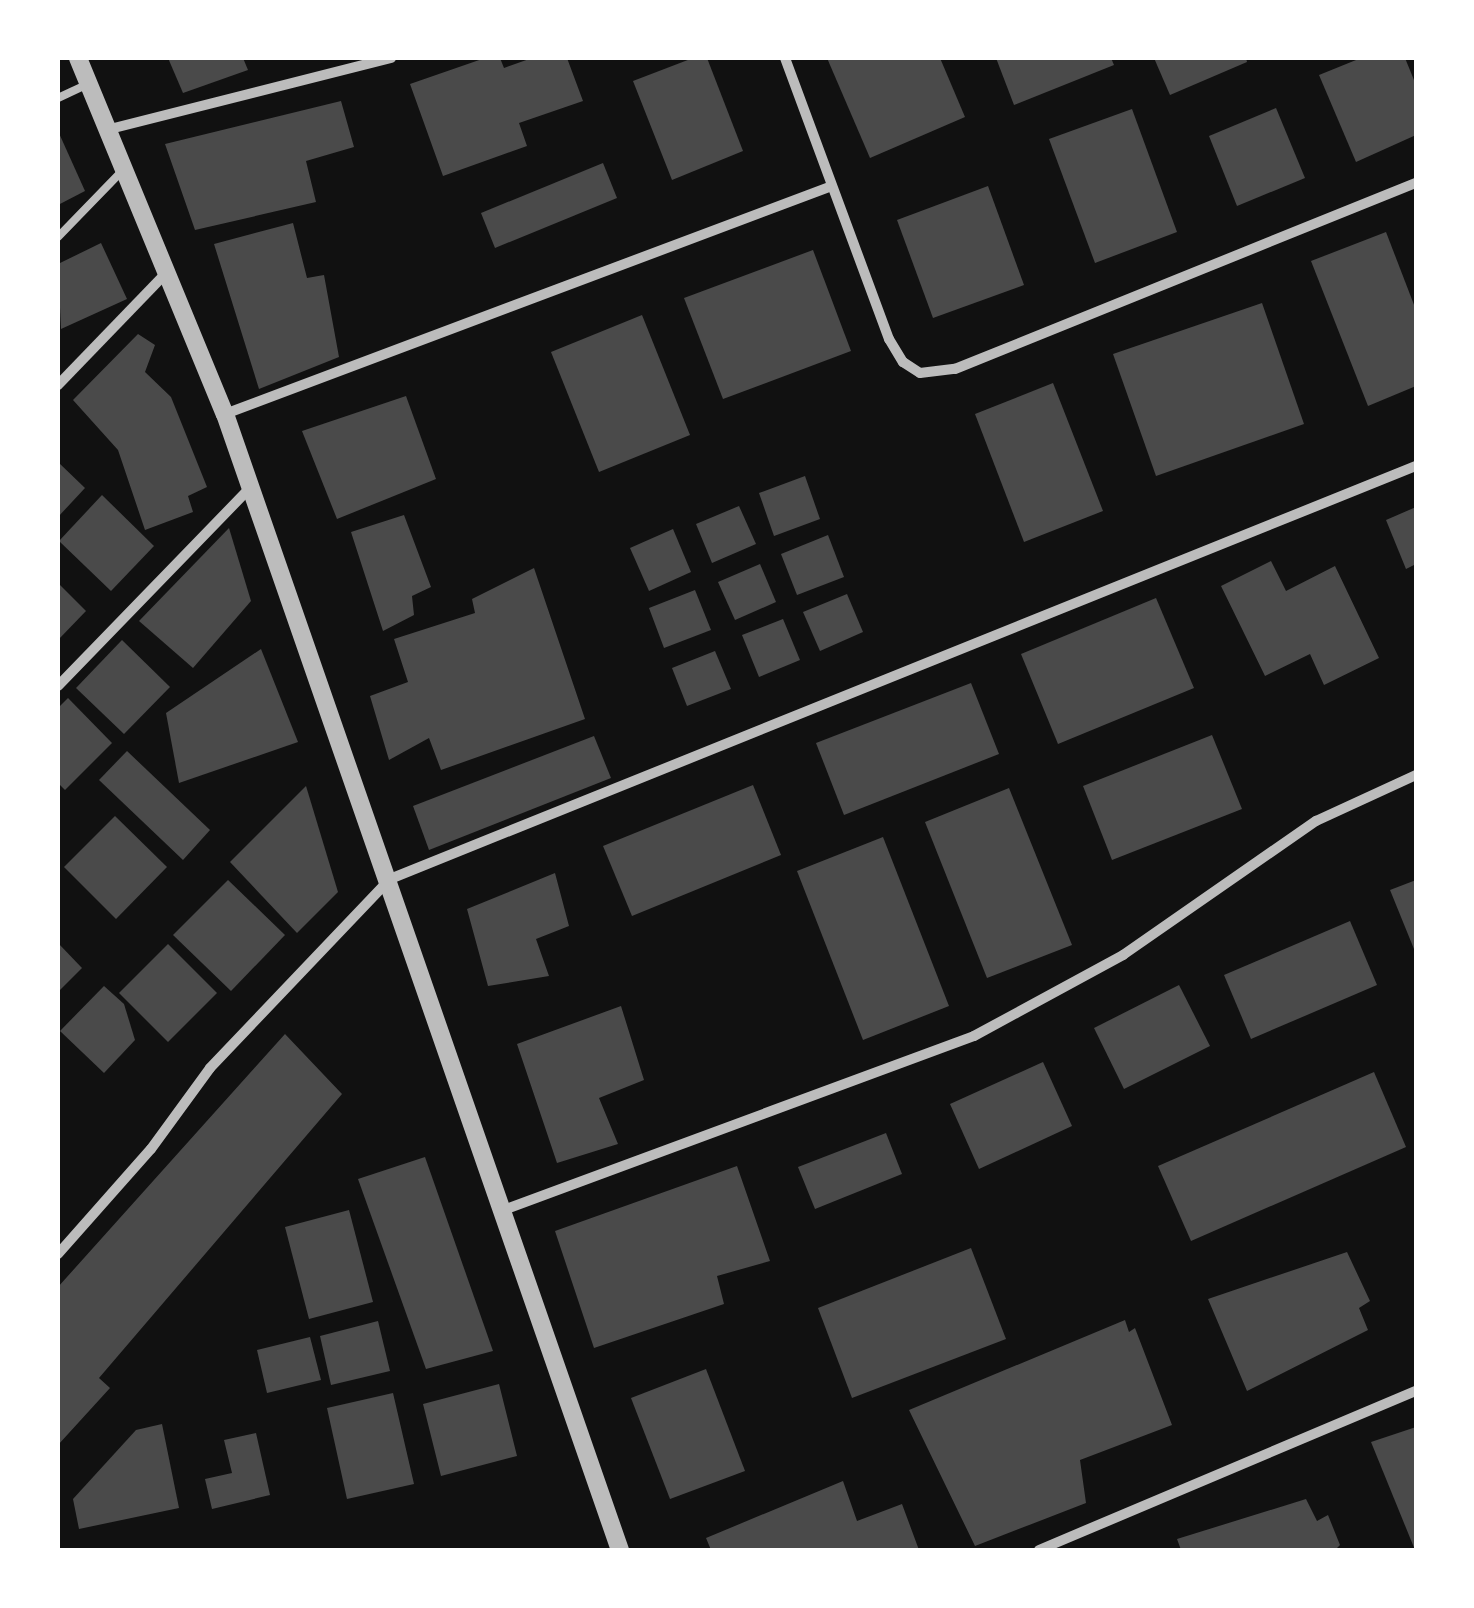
<!DOCTYPE html>
<style>
body{margin:0}
#map{position:relative;width:1474px;height:1608px;overflow:hidden;background:#111;font-family:"Golos Text",sans-serif}
div>[style]{position:absolute}
[style*='--x']{left:calc(var(--x)*1px);top:calc(var(--y)*1px);width:calc(var(--w)*1px);rotate:calc(var(--a)*1deg)}
.building>*{inset:0;background:#4a4a4a}
.service>*{height:8px;margin:-4px;padding:0 4px;transform-origin:4px;border-radius:4px;background:#bcbcbc}
.minor>*{height:10px;margin:-5px;padding:0 5px;transform-origin:5px;border-radius:5px;background:#bcbcbc}
.tertiary>*{height:18px;margin:-9px;padding:0 9px;transform-origin:9px;border-radius:9px;background:#bcbcbc}
span{translate:-50% -50%;white-space:nowrap;text-align:center;line-height:1.15;-webkit-text-stroke:8px #fff;paint-order:stroke}
.frame{position:absolute;inset:0;border:60px solid #fff;pointer-events:none}
</style>
<div id="map">
<div class="building">
<i style="clip-path:polygon(168px 58px,243px 58px,248px 70px,183px 93px)"></i>
<i style="clip-path:polygon(485px 58px,500px 58px,504px 68px,532px 58px,567px 58px,583px 101px,519px 123px,527px 146px,443px 176px,410px 84px)"></i>
<i style="clip-path:polygon(693px 58px,707px 58px,743px 151px,672px 180px,633px 81px)"></i>
<i style="clip-path:polygon(827px 58px,940px 58px,965px 117px,870px 158px)"></i>
<i style="clip-path:polygon(996px 58px,1111px 58px,1114px 65px,1014px 105px)"></i>
<i style="clip-path:polygon(1154px 58px,1246px 58px,1247px 62px,1170px 95px)"></i>
<i style="clip-path:polygon(1361px 58px,1405px 58px,1416px 85px,1416px 135px,1356px 162px,1319px 75px)"></i>
<i style="clip-path:polygon(341px 101px,354px 147px,306px 161px,316px 202px,195px 230px,165px 144px)"></i>
<i style="clip-path:polygon(1276px 108px,1305px 178px,1237px 206px,1209px 136px)"></i>
<i style="clip-path:polygon(1132px 109px,1177px 232px,1095px 263px,1049px 139px)"></i>
<i style="clip-path:polygon(58px 131px,85px 191px,58px 205px)"></i>
<i style="clip-path:polygon(603px 163px,617px 198px,495px 248px,481px 213px)"></i>
<i style="clip-path:polygon(988px 186px,1024px 285px,933px 318px,897px 220px)"></i>
<i style="clip-path:polygon(293px 223px,307px 278px,324px 275px,339px 357px,259px 389px,214px 244px)"></i>
<i style="clip-path:polygon(1386px 232px,1416px 310px,1416px 386px,1368px 406px,1311px 261px)"></i>
<i style="clip-path:polygon(101px 243px,127px 299px,61px 329px,58px 264px)"></i>
<i style="clip-path:polygon(813px 250px,851px 351px,723px 399px,684px 298px)"></i>
<i style="clip-path:polygon(1262px 303px,1304px 424px,1156px 476px,1113px 354px)"></i>
<i style="clip-path:polygon(642px 315px,690px 435px,599px 472px,551px 352px)"></i>
<i style="clip-path:polygon(138px 334px,155px 345px,145px 372px,171px 397px,207px 487px,188px 496px,193px 512px,145px 530px,118px 450px,73px 400px)"></i>
<i style="clip-path:polygon(1053px 383px,1103px 511px,1024px 542px,975px 414px)"></i>
<i style="clip-path:polygon(406px 396px,436px 479px,337px 519px,302px 431px)"></i>
<i style="clip-path:polygon(58px 462px,85px 488px,58px 517px)"></i>
<i style="clip-path:polygon(805px 476px,820px 519px,774px 536px,759px 493px)"></i>
<i style="clip-path:polygon(102px 495px,154px 546px,111px 591px,59px 541px)"></i>
<i style="clip-path:polygon(739px 506px,756px 544px,712px 563px,696px 524px)"></i>
<i style="clip-path:polygon(1416px 507px,1416px 564px,1406px 569px,1386px 520px)"></i>
<i style="clip-path:polygon(404px 515px,431px 587px,412px 596px,414px 615px,383px 631px,351px 532px)"></i>
<i style="clip-path:polygon(229px 528px,251px 601px,193px 668px,139px 621px)"></i>
<i style="clip-path:polygon(673px 529px,691px 572px,649px 591px,630px 548px)"></i>
<i style="clip-path:polygon(828px 535px,844px 577px,797px 595px,781px 554px)"></i>
<i style="clip-path:polygon(1271px 561px,1286px 591px,1335px 566px,1379px 658px,1324px 685px,1310px 654px,1265px 676px,1221px 586px)"></i>
<i style="clip-path:polygon(760px 564px,776px 602px,735px 620px,718px 582px)"></i>
<i style="clip-path:polygon(534px 568px,585px 719px,441px 770px,429px 738px,389px 760px,370px 696px,408px 682px,394px 639px,475px 613px,472px 599px)"></i>
<i style="clip-path:polygon(58px 583px,86px 611px,58px 640px)"></i>
<i style="clip-path:polygon(695px 590px,711px 630px,664px 648px,649px 608px)"></i>
<i style="clip-path:polygon(847px 594px,863px 632px,820px 651px,803px 612px)"></i>
<i style="clip-path:polygon(1156px 598px,1194px 688px,1058px 744px,1021px 654px)"></i>
<i style="clip-path:polygon(783px 619px,800px 660px,759px 677px,742px 635px)"></i>
<i style="clip-path:polygon(122px 640px,170px 687px,124px 734px,76px 688px)"></i>
<i style="clip-path:polygon(261px 649px,298px 742px,179px 783px,166px 713px)"></i>
<i style="clip-path:polygon(715px 651px,731px 689px,687px 706px,672px 668px)"></i>
<i style="clip-path:polygon(971px 683px,999px 754px,844px 815px,816px 743px)"></i>
<i style="clip-path:polygon(68px 698px,112px 743px,65px 790px,58px 783px,58px 708px)"></i>
<i style="clip-path:polygon(1212px 735px,1242px 809px,1112px 860px,1083px 786px)"></i>
<i style="clip-path:polygon(594px 736px,611px 778px,429px 850px,413px 806px)"></i>
<i style="clip-path:polygon(127px 751px,210px 830px,183px 860px,99px 780px)"></i>
<i style="clip-path:polygon(753px 785px,781px 855px,632px 916px,603px 846px)"></i>
<i style="clip-path:polygon(306px 786px,338px 892px,297px 933px,230px 862px)"></i>
<i style="clip-path:polygon(1009px 788px,1072px 945px,987px 978px,925px 822px)"></i>
<i style="clip-path:polygon(115px 816px,167px 867px,116px 919px,64px 867px)"></i>
<i style="clip-path:polygon(883px 837px,949px 1006px,863px 1040px,797px 871px)"></i>
<i style="clip-path:polygon(555px 873px,569px 926px,536px 939px,549px 976px,488px 986px,467px 909px)"></i>
<i style="clip-path:polygon(228px 880px,285px 935px,231px 991px,173px 935px)"></i>
<i style="clip-path:polygon(1416px 880px,1416px 954px,1390px 890px)"></i>
<i style="clip-path:polygon(1350px 921px,1377px 985px,1251px 1039px,1224px 975px)"></i>
<i style="clip-path:polygon(58px 943px,82px 968px,58px 992px)"></i>
<i style="clip-path:polygon(168px 944px,217px 993px,168px 1042px,119px 993px)"></i>
<i style="clip-path:polygon(1179px 985px,1210px 1046px,1124px 1089px,1094px 1028px)"></i>
<i style="clip-path:polygon(104px 986px,124px 1004px,135px 1040px,104px 1073px,60px 1031px)"></i>
<i style="clip-path:polygon(621px 1006px,644px 1080px,599px 1098px,618px 1144px,557px 1163px,517px 1044px)"></i>
<i style="clip-path:polygon(285px 1034px,342px 1094px,99px 1378px,110px 1388px,58px 1445px,58px 1287px)"></i>
<i style="clip-path:polygon(1043px 1062px,1072px 1126px,979px 1169px,950px 1104px)"></i>
<i style="clip-path:polygon(1374px 1072px,1406px 1147px,1191px 1241px,1158px 1166px)"></i>
<i style="clip-path:polygon(886px 1133px,902px 1174px,815px 1209px,798px 1167px)"></i>
<i style="clip-path:polygon(425px 1157px,493px 1351px,426px 1369px,358px 1179px)"></i>
<i style="clip-path:polygon(737px 1166px,770px 1261px,717px 1276px,724px 1304px,594px 1348px,555px 1231px)"></i>
<i style="clip-path:polygon(349px 1210px,373px 1302px,309px 1319px,285px 1227px)"></i>
<i style="clip-path:polygon(971px 1248px,1006px 1339px,852px 1398px,818px 1308px)"></i>
<i style="clip-path:polygon(1347px 1252px,1370px 1301px,1359px 1308px,1368px 1330px,1247px 1391px,1208px 1299px)"></i>
<i style="clip-path:polygon(1125px 1320px,1129px 1332px,1135px 1328px,1172px 1425px,1080px 1460px,1086px 1503px,975px 1546px,909px 1410px)"></i>
<i style="clip-path:polygon(378px 1321px,390px 1371px,331px 1385px,320px 1336px)"></i>
<i style="clip-path:polygon(310px 1337px,321px 1380px,267px 1393px,257px 1350px)"></i>
<i style="clip-path:polygon(706px 1369px,745px 1471px,670px 1499px,631px 1398px)"></i>
<i style="clip-path:polygon(499px 1384px,517px 1456px,441px 1476px,423px 1404px)"></i>
<i style="clip-path:polygon(393px 1393px,414px 1484px,347px 1499px,327px 1408px)"></i>
<i style="clip-path:polygon(162px 1424px,179px 1508px,79px 1529px,73px 1499px,136px 1430px)"></i>
<i style="clip-path:polygon(1416px 1427px,1416px 1550px,1415px 1550px,1371px 1442px)"></i>
<i style="clip-path:polygon(256px 1433px,270px 1495px,212px 1509px,205px 1479px,232px 1473px,224px 1440px)"></i>
<i style="clip-path:polygon(843px 1481px,857px 1521px,902px 1504px,919px 1550px,711px 1550px,706px 1538px)"></i>
<i style="clip-path:polygon(1306px 1499px,1317px 1521px,1328px 1515px,1340px 1545px,1335px 1550px,1181px 1550px,1177px 1539px)"></i>
</div>
<div class="service">
<i style="--x:58;--y:98;--w:31;--a:-25"></i>
<i style="--x:58;--y:237;--w:92;--a:-45.9"></i>
</div>
<div class="minor">
<i style="--x:785;--y:58;--w:300;--a:69.7"></i>
<i style="--x:889;--y:339;--w:27;--a:59"></i>
<i style="--x:903;--y:362;--w:20;--a:33"></i>
<i style="--x:920;--y:373;--w:35;--a:-7"></i>
<i style="--x:955;--y:369;--w:497;--a:-22"></i>
<i style="--x:110;--y:129;--w:290;--a:-14.2"></i>
<i style="--x:58;--y:385;--w:157;--a:-46"></i>
<i style="--x:225;--y:414;--w:648;--a:-20.59"></i>
<i style="--x:58;--y:686;--w:276;--a:-45.9"></i>
<i style="--x:501;--y:1211;--w:504;--a:-20.3"></i>
<i style="--x:974;--y:1036;--w:170;--a:-28.5"></i>
<i style="--x:1123;--y:955;--w:235;--a:-34.8"></i>
<i style="--x:1316;--y:821;--w:110;--a:-24.7"></i>
<i style="--x:58;--y:1254;--w:140;--a:-48.5"></i>
<i style="--x:151;--y:1149;--w:100;--a:-53.9"></i>
<i style="--x:210;--y:1068;--w:261;--a:-46.4"></i>
<i style="--x:390;--y:879;--w:1106;--a:-21.93"></i>
<i style="--x:1039;--y:1550;--w:409;--a:-22.9"></i>
</div>
<div class="tertiary">
<i style="--x:78;--y:58;--w:385;--a:67.6"></i>
<i style="--x:225;--y:414;--w:1203;--a:70.83"></i>
</div>
<div class="frame"></div>
</div>
